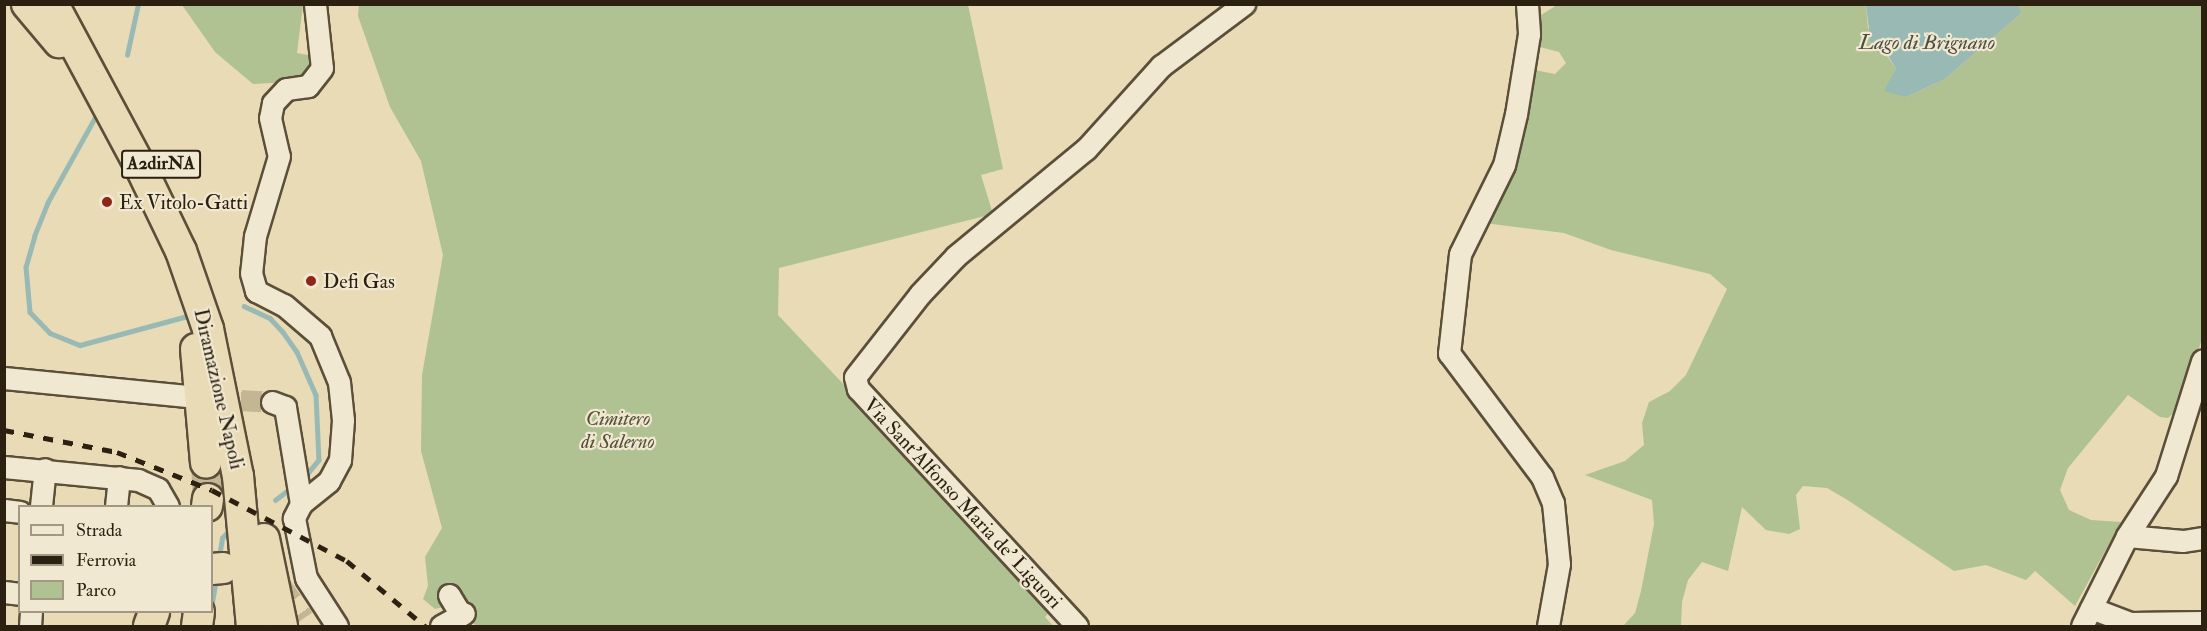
<!DOCTYPE html>
<style>
body{margin:0}
#map{position:relative;width:2207px;height:631px;overflow:hidden;background:#e8dbb6;font-family:"IM FELL Double Pica",serif}
div>[style]{position:absolute}
[style*='--x']{left:calc(var(--x)*1px);top:calc(var(--y)*1px);width:calc(var(--w)*1px);rotate:calc(var(--a)*1deg)}
.green>*{inset:0;background:#b0c192}
.water>*{inset:0;background:#99b9b5}
.stream>*{height:4.5px;margin:-2.25px;padding:0 2.25px;transform-origin:2.25px;border-radius:2.25px;background:#99b9b5}
.minor-tunnel>*{height:21px;margin-top:-10.5px;transform-origin:0;background:repeating-linear-gradient(90deg,#c2b695 0 21px,transparent 0 31px)}
.highway-tunnel>*{height:30px;margin-top:-15px;transform-origin:0;background:repeating-linear-gradient(90deg,#c2b695 0 30px,transparent 0 45px)}
.roads{filter:drop-shadow(2px 0 #5b4f3a) drop-shadow(-2px 0 #5b4f3a) drop-shadow(0 2px #5b4f3a) drop-shadow(0 -2px #5b4f3a)}
.minor>*{height:21px;margin:-10.5px;padding:0 10.5px;transform-origin:10.5px;border-radius:10.5px;background:#f0e8d0}
.highway>*{height:30px;margin:-15px;padding:0 15px;transform-origin:15px;border-radius:15px;background:#e8dbb6}
.rail>*{height:4.5px;margin-top:-2.25px;transform-origin:0;background:repeating-linear-gradient(90deg,#2c2011 0 10px,transparent 0 20px)}
.dots>*{width:16px;height:16px;translate:-50% -50%;box-sizing:border-box;border:3px solid #f0e8d0;border-radius:50%}
span{translate:-50% -50%;white-space:nowrap;text-align:center;line-height:1.15;-webkit-text-stroke:4.5px #f0e8d0;paint-order:stroke}
.shield-label span{padding:2px 4px;background:#f0e8d0;border:2px solid;border-radius:4px;-webkit-text-stroke-width:0}
.shield-label{font-size:18px;color:#2c2011;font-weight:700}
.poi-label{font-size:20px;color:#2c2011}
.left{translate:0 -50%;text-align:left}
.street-label{font-size:20px;color:#2c2011}
.park-label{font-size:20px;color:#545038;font-style:italic}
.water-label{font-size:21px;color:#4d4e42;font-style:italic}
.frame{position:absolute;inset:0;border:6px solid #2c2011;pointer-events:none}
.legend{position:absolute;left:18px;top:505px;width:195px;height:108px;box-sizing:border-box;background:#f0e8d0;border:2px solid #a29884;margin:0;padding:8px 10px;list-style:none;font-size:18px;color:#2c2011}
.legend li{display:flex;align-items:center;gap:12px;height:30px}
.legend b{width:30px;border:2px solid #a29884}
</style>
<div id="map">
<div class="green">
<i style="clip-path:polygon(359px 4px,968px 5px,1003px 169px,981px 175px,993px 214px,779px 268px,778px 315px,1054px 607px,1045px 617px,1053px 626px,476px 626px,456px 604px,435px 609px,423px 599px,428px 586px,425px 557px,442px 528px,421px 451px,422px 375px,443px 255px,421px 161px,390px 107px,358px 16px)"></i>
<i style="clip-path:polygon(182px 5px,303px 5px,297px 53px,313px 56px,305px 81px,253px 84px,215px 52px)"></i>
<i style="clip-path:polygon(1557px 5px,1866px 5px,1868px 28px,1896px 69px,1894px 77px,1906px 97px,1945px 79px,2016px 18px,2022px 12px,2017px 5px,2202px 5px,2202px 339px,2179px 408px,2168px 418px,2160px 417px,2128px 395px,2068px 468px,2060px 490px,2069px 510px,2091px 520px,2121px 522px,2075px 606px,2035px 571px,2026px 580px,1986px 565px,1954px 571px,1846px 499px,1827px 488px,1803px 486px,1796px 495px,1800px 529px,1789px 534px,1766px 530px,1742px 507px,1728px 571px,1702px 562px,1688px 580px,1682px 602px,1681px 626px,1623px 626px,1635px 613px,1641px 591px,1654px 524px,1652px 500px,1585px 475px,1625px 461px,1644px 445px,1642px 423px,1649px 402px,1670px 391px,1686px 375px,1727px 289px,1710px 274px,1611px 250px,1564px 233px,1484px 223px,1507px 180px,1525px 123px,1534px 70px,1555px 74px,1566px 63px,1559px 52px,1536px 46px,1538px 17px)"></i>
</div>
<div class="water">
<i style="clip-path:polygon(2017px 4px,2022px 12px,2016px 18px,1945px 79px,1906px 97px,1884px 91px,1896px 69px,1884px 49px,1871px 45px,1866px 5px)"></i>
</div>
<div class="stream">
<i style="--x:127;--y:55;--w:52;--a:-77.8"></i>
<i style="--x:98;--y:113;--w:103;--a:119.1"></i>
<i style="--x:48;--y:203;--w:35;--a:112"></i>
<i style="--x:35;--y:236;--w:32;--a:106"></i>
<i style="--x:26;--y:267;--w:45;--a:84.9"></i>
<i style="--x:30;--y:312;--w:29;--a:46"></i>
<i style="--x:50;--y:333;--w:32;--a:22"></i>
<i style="--x:80;--y:345;--w:108;--a:-15.1"></i>
<i style="--x:244;--y:306;--w:29;--a:25"></i>
<i style="--x:270;--y:318;--w:19;--a:47"></i>
<i style="--x:283;--y:332;--w:24;--a:55"></i>
<i style="--x:297;--y:352;--w:47;--a:66.2"></i>
<i style="--x:316;--y:395;--w:65;--a:87.4"></i>
<i style="--x:319;--y:460;--w:26;--a:129"></i>
<i style="--x:275;--y:500;--w:20;--a:-37"></i>
<i style="--x:219;--y:557;--w:19;--a:-81"></i>
<i style="--x:222;--y:538;--w:12;--a:-48"></i>
<i style="--x:212;--y:602;--w:23;--a:-80"></i>
</div>
<div class="minor-tunnel">
<i style="--x:210;--y:398;--w:62;--a:3.7"></i>
</div>
<div class="highway-tunnel">
<i style="--x:206;--y:463;--w:36;--a:87"></i>
<i style="--x:271;--y:579;--w:51;--a:55.4"></i>
</div>
<div class="roads">
<div class="minor">
<i style="--x:315;--y:4;--w:64;--a:83.8"></i>
<i style="--x:322;--y:68;--w:23;--a:128"></i>
<i style="--x:308;--y:86;--w:22;--a:172"></i>
<i style="--x:286;--y:89;--w:19;--a:133"></i>
<i style="--x:273;--y:103;--w:15;--a:101"></i>
<i style="--x:270;--y:118;--w:39;--a:77"></i>
<i style="--x:279;--y:156;--w:84;--a:106.7"></i>
<i style="--x:255;--y:236;--w:37;--a:96"></i>
<i style="--x:251;--y:273;--w:19;--a:74"></i>
<i style="--x:256;--y:291;--w:31;--a:27"></i>
<i style="--x:284;--y:305;--w:48;--a:40.7"></i>
<i style="--x:320;--y:336;--w:50;--a:67.6"></i>
<i style="--x:339;--y:382;--w:38;--a:84"></i>
<i style="--x:343;--y:420;--w:40;--a:94.3"></i>
<i style="--x:340;--y:460;--w:24;--a:118"></i>
<i style="--x:329;--y:481;--w:36;--a:141"></i>
<i style="--x:301;--y:504;--w:16;--a:117"></i>
<i style="--x:294;--y:518;--w:61;--a:78.7"></i>
<i style="--x:306;--y:578;--w:57;--a:57.1"></i>
<i style="--x:1527;--y:4;--w:30;--a:86"></i>
<i style="--x:1529;--y:34;--w:81;--a:99.2"></i>
<i style="--x:1516;--y:114;--w:52;--a:103.2"></i>
<i style="--x:1504;--y:165;--w:99;--a:116.3"></i>
<i style="--x:1460;--y:254;--w:100;--a:96.3"></i>
<i style="--x:1449;--y:353;--w:155;--a:53.1"></i>
<i style="--x:1542;--y:477;--w:28;--a:67"></i>
<i style="--x:1553;--y:503;--w:61;--a:84.4"></i>
<i style="--x:1559;--y:564;--w:63;--a:100.1"></i>
<i style="--x:4;--y:378;--w:194;--a:5.6"></i>
<i style="--x:272;--y:402;--w:14;--a:21"></i>
<i style="--x:285;--y:407;--w:98;--a:80.6"></i>
<i style="--x:4;--y:467;--w:135;--a:5.5"></i>
<i style="--x:138;--y:480;--w:22;--a:24"></i>
<i style="--x:158;--y:489;--w:20;--a:60"></i>
<i style="--x:41;--y:506;--w:37;--a:-84"></i>
<i style="--x:116;--y:506;--w:29;--a:-84"></i>
<i style="--x:4;--y:510;--w:16;--a:7"></i>
<i style="--x:2127;--y:536;--w:56;--a:5.1"></i>
<i style="--x:2183;--y:541;--w:19;--a:-9"></i>
<i style="--x:4;--y:592;--w:16;--a:7"></i>
<i style="--x:449;--y:595;--w:23;--a:59"></i>
<i style="--x:2091;--y:608;--w:42;--a:21"></i>
<i style="--x:2130;--y:623;--w:72;--a:-0.8"></i>
<i style="--x:30;--y:626;--w:14;--a:-86"></i>
<i style="--x:441;--y:626;--w:26;--a:-29"></i>
<i style="--x:1077;--y:626;--w:323;--a:-132.7"></i>
<i style="--x:858;--y:389;--w:12;--a:-104"></i>
<i style="--x:855;--y:377;--w:105;--a:-51.9"></i>
<i style="--x:920;--y:294;--w:52;--a:-46.5"></i>
<i style="--x:956;--y:256;--w:168;--a:-39.5"></i>
<i style="--x:1086;--y:149;--w:112;--a:-47.9"></i>
<i style="--x:1161;--y:66;--w:104;--a:-36.8"></i>
<i style="--x:2082;--y:626;--w:101;--a:-63.4"></i>
<i style="--x:2127;--y:536;--w:72;--a:-57"></i>
<i style="--x:2166;--y:476;--w:121;--a:-72.6"></i>
</div>
<div class="highway">
<i style="--x:27;--y:4;--w:50;--a:49.9"></i>
<i style="--x:53;--y:4;--w:186;--a:61.8"></i>
<i style="--x:141;--y:168;--w:92;--a:64.3"></i>
<i style="--x:181;--y:251;--w:83;--a:70.9"></i>
<i style="--x:208;--y:329;--w:150;--a:78.5"></i>
<i style="--x:238;--y:476;--w:151;--a:84.7"></i>
<i style="--x:196;--y:349;--w:114;--a:85"></i>
<i style="--x:207;--y:506;--w:7;--a:-82"></i>
<i style="--x:264;--y:539;--w:89;--a:78.3"></i>
<i style="--x:212;--y:569;--w:11;--a:-5"></i>
<i style="--x:149;--y:626;--w:15;--a:-70"></i>
<i style="--x:197;--y:626;--w:14;--a:-82"></i>
</div>
</div>
<div class="rail">
<i style="--x:4;--y:430;--w:115;--a:11"></i>
<i style="--x:117;--y:452;--w:102;--a:21.8"></i>
<i style="--x:212;--y:490;--w:153;--a:27.7"></i>
<i style="--x:347;--y:561;--w:102;--a:39.8"></i>
</div>
<div class="dots">
<i style="left:107px;top:202px;background:#8f2418"></i>
<i style="left:311px;top:281px;background:#8f2418"></i>
</div>
<div class="shield-label">
<span style="left:161px;top:164px">A2dirNA</span>
</div>
<div class="poi-label">
<span class="left" style="left:119px;top:202px">Ex Vitolo-Gatti</span>
<span class="left" style="left:323px;top:281px">Defi Gas</span>
</div>
<div class="street-label">
<span style="left:219px;top:389px;rotate:77deg">Diramazione Napoli</span>
<span style="left:963px;top:503px;rotate:47deg">Via Sant'Alfonso Maria de' Liguori</span>
</div>
<div class="park-label">
<span style="left:618px;top:430px">Cimitero<br>di Salerno</span>
</div>
<div class="water-label">
<span style="left:1927px;top:43px">Lago di Brignano</span>
</div>
<div class="frame"></div>
<ul class="legend">
<li><b style="height:8px;background:#f0e8d0"></b>Strada</li>
<li><b style="height:8px;background:#2c2011"></b>Ferrovia</li>
<li><b style="height:16px;background:#b0c192"></b>Parco</li>
</ul>
</div>
